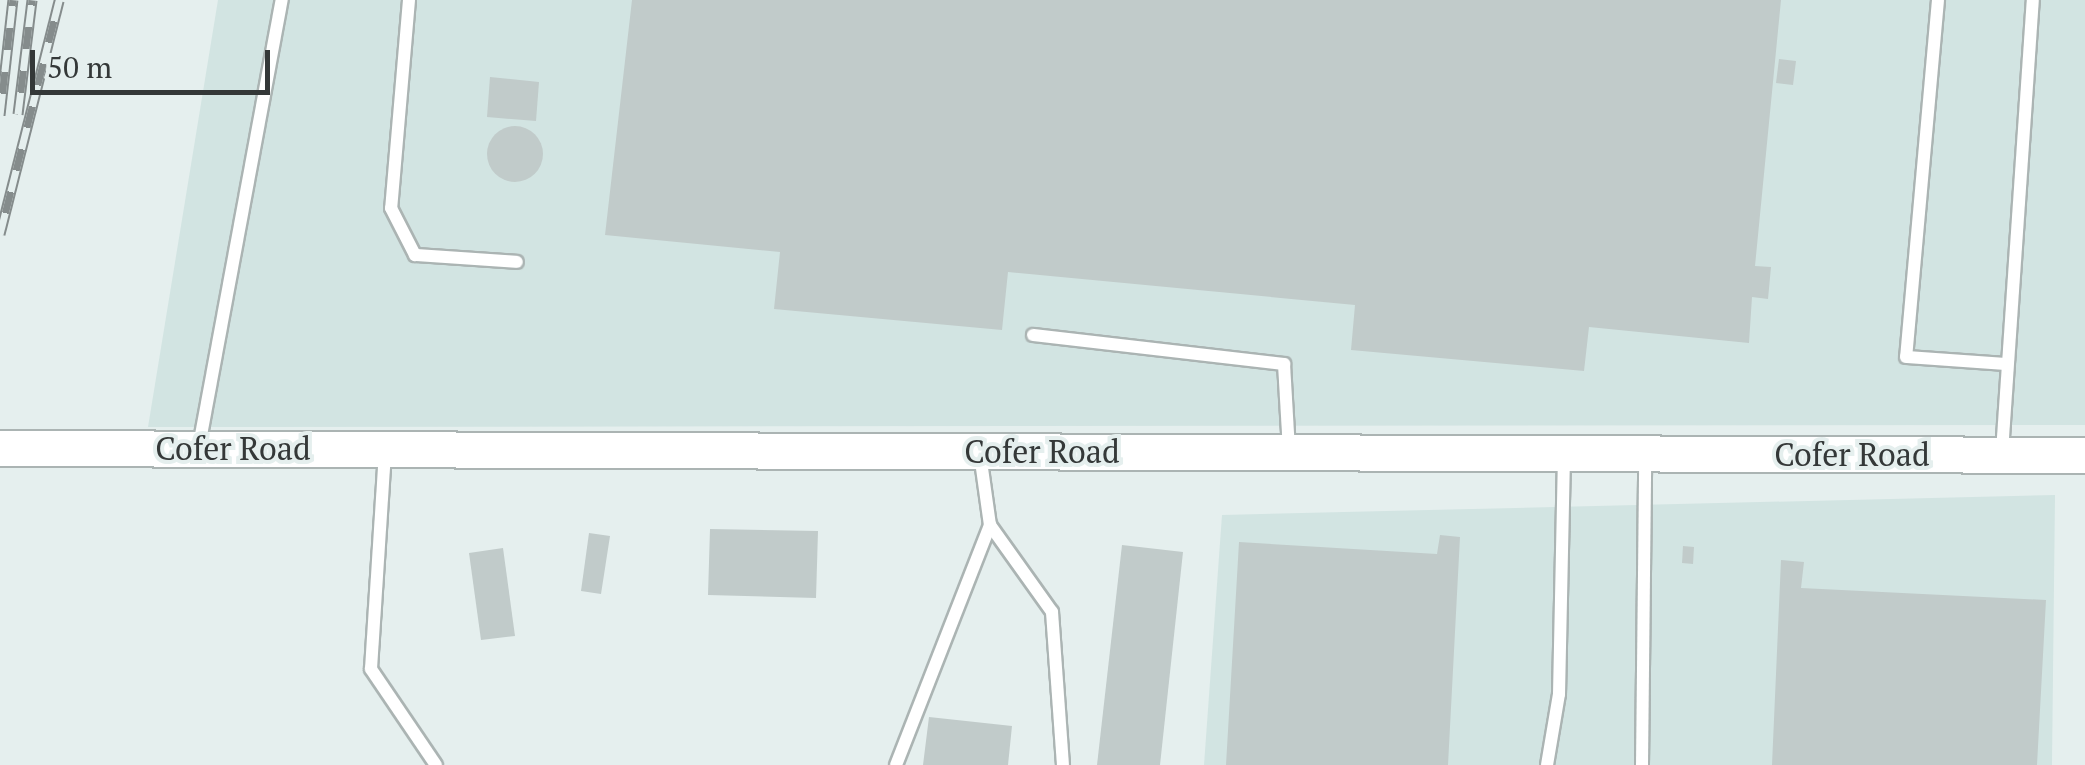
<!DOCTYPE html>
<style>
body{margin:0}
#map{position:relative;width:2085px;height:765px;overflow:hidden;background:#e5efee;font-family:"PT Serif",serif}
div>[style]{position:absolute}
[style*='--x']{left:calc(var(--x)*1px);top:calc(var(--y)*1px);width:calc(var(--w)*1px);rotate:calc(var(--a)*1deg)}
.built>*{inset:0;background:#d2e4e2}
.building>*{inset:0;background:#c1cbca}
.round{border-radius:50%}
.roads{filter:drop-shadow(2px 0 #abb4b3) drop-shadow(-2px 0 #abb4b3) drop-shadow(0 2px #abb4b3) drop-shadow(0 -2px #abb4b3)}
.lane>*{height:12px;margin:-6px;padding:0 6px;transform-origin:6px;border-radius:6px;background:#fff}
.secondary>*{height:35px;margin:-17.5px;padding:0 17.5px;transform-origin:17.5px;border-radius:17.5px;background:#fff}
.rail>*{height:11px;margin-top:-5.5px;transform-origin:0;background:repeating-linear-gradient(90deg,#e5efee 0 22px,#858c8c 0 44px);box-sizing:border-box;border-block:2px solid #858c8c}
span{translate:-50% -50%;white-space:nowrap;text-align:center;line-height:1.15;-webkit-text-stroke:8px #e5efee;paint-order:stroke}
.street-label{font-size:32px;color:#343838}
.scale{position:absolute;left:30px;top:50px;width:240px;height:45px;box-sizing:border-box;border:5px solid #343838;border-top:0;padding-left:12px;font-size:30px;line-height:35px;white-space:nowrap;color:#343838;-webkit-text-stroke:8px #e5efee;paint-order:stroke}
</style>
<div id="map">
<div class="built">
<i style="clip-path:polygon(218px 0,2085px 0,2085px 425px,148px 427px)"></i>
<i style="clip-path:polygon(2055px 495px,2052px 765px,1204px 765px,1222px 515px)"></i>
</div>
<div class="building">
<i style="clip-path:polygon(632px 0,1781px 0,1755px 266px,1771px 267px,1768px 299px,1752px 297px,1749px 343px,1589px 327px,1584px 371px,1351px 350px,1355px 305px,1008px 272px,1002px 330px,774px 309px,780px 252px,605px 235px)"></i>
<i style="clip-path:polygon(1779px 59px,1796px 61px,1793px 85px,1776px 83px)"></i>
<i style="clip-path:polygon(490px 77px,539px 82px,536px 121px,487px 117px)"></i>
<i class="round" style="left:487px;top:126px;width:56px;height:56px"></i>
<i style="clip-path:polygon(710px 529px,818px 531px,816px 598px,708px 595px)"></i>
<i style="clip-path:polygon(589px 533px,610px 536px,601px 594px,581px 591px)"></i>
<i style="clip-path:polygon(1440px 535px,1460px 537px,1448px 765px,1226px 765px,1239px 542px,1437px 554px)"></i>
<i style="clip-path:polygon(1122px 545px,1183px 552px,1160px 765px,1097px 765px)"></i>
<i style="clip-path:polygon(1683px 546px,1694px 547px,1693px 564px,1682px 563px)"></i>
<i style="clip-path:polygon(503px 548px,515px 636px,481px 640px,469px 553px)"></i>
<i style="clip-path:polygon(1781px 560px,1804px 562px,1801px 588px,2046px 600px,2037px 765px,1772px 765px)"></i>
<i style="clip-path:polygon(929px 717px,1012px 726px,1008px 765px,923px 765px)"></i>
</div>
<div class="roads">
<div class="lane">
<i style="--x:409;--y:0;--w:209;--a:94.9"></i>
<i style="--x:391;--y:208;--w:53;--a:62.9"></i>
<i style="--x:415;--y:255;--w:102;--a:3.9"></i>
<i style="--x:1938;--y:0;--w:358;--a:95.1"></i>
<i style="--x:1906;--y:357;--w:101;--a:4"></i>
<i style="--x:1033;--y:335;--w:253;--a:6.6"></i>
<i style="--x:1284;--y:364;--w:86;--a:86.7"></i>
<i style="--x:199;--y:446;--w:454;--a:-79.5"></i>
<i style="--x:385;--y:452;--w:217;--a:93.7"></i>
<i style="--x:371;--y:669;--w:116;--a:55.9"></i>
<i style="--x:2002;--y:452;--w:453;--a:-86.1"></i>
<i style="--x:980;--y:454;--w:72;--a:82"></i>
<i style="--x:990;--y:525;--w:107;--a:54.5"></i>
<i style="--x:1052;--y:612;--w:153;--a:85.9"></i>
<i style="--x:896;--y:765;--w:258;--a:-68.6"></i>
<i style="--x:1547;--y:765;--w:72;--a:-80.4"></i>
<i style="--x:1559;--y:694;--w:238;--a:-88.8"></i>
<i style="--x:1642;--y:765;--w:309;--a:-89.4"></i>
</div>
<div class="secondary">
<i style="--x:0;--y:448;--w:2085;--a:0.19"></i>
</div>
</div>
<div class="rail">
<i style="--x:18;--y:114;--w:115;--a:-83"></i>
<i style="--x:0;--y:115;--w:116;--a:-83.6"></i>
<i style="--x:0;--y:234;--w:241;--a:-75.8"></i>
</div>
<div class="street-label">
<span style="left:233px;top:448px">Cofer Road</span>
<span style="left:1042px;top:451px">Cofer Road</span>
<span style="left:1852px;top:454px">Cofer Road</span>
</div>
<div class="scale">50 m</div>
</div>
